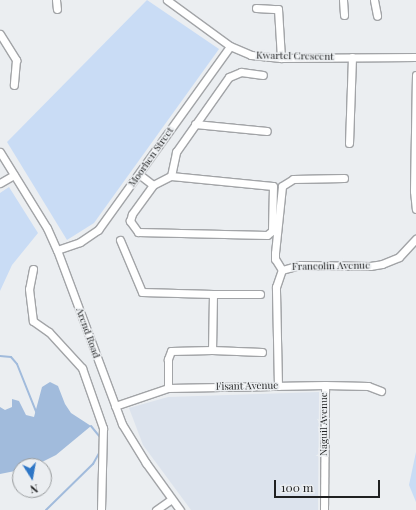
<!DOCTYPE html>
<style>
body{margin:0}
#map{position:relative;width:416px;height:510px;overflow:hidden;background:#ebeef1;font-family:"Playfair Display",serif}
div>[style]{position:absolute}
[style*='--x']{left:calc(var(--x)*1px);top:calc(var(--y)*1px);width:calc(var(--w)*1px);rotate:calc(var(--a)*1deg)}
.built>*{inset:0;background:#dce3ed}
.green>*{inset:0;background:#c9dcf5}
.water>*{inset:0;background:#a1bbdc}
.stream>*{height:2px;margin:-1px;padding:0 1px;transform-origin:1px;border-radius:1px;background:#a1bbdc}
.roads{filter:drop-shadow(1px 0 #a2a4a7) drop-shadow(-1px 0 #a2a4a7) drop-shadow(0 1px #a2a4a7) drop-shadow(0 -1px #a2a4a7)}
.street>*{height:7px;margin:-3.5px;padding:0 3.5px;transform-origin:3.5px;border-radius:3.5px;background:#fff}
span{translate:-50% -50%;white-space:nowrap;text-align:center;line-height:1.15;-webkit-text-stroke:3px #ebeef1;paint-order:stroke}
.street-label{font-size:10px;color:#1f2021}
.north{position:absolute;left:12px;top:458px;width:40px;height:40px;box-sizing:border-box;background:#ebeef1;border:1px solid #999c9e;border-radius:50%;rotate:169deg;font-size:11px;font-weight:700;line-height:16px;text-align:center;color:#1f2021}
.north::after{content:'';display:block;margin:auto;width:14px;height:18px;background:#2e76c6;clip-path:polygon(50% 0,100% 100%,50% 72%,0 100%)}
.scale{position:absolute;left:274px;top:480px;width:106px;height:18px;box-sizing:border-box;border:2px solid #1f2021;border-top:0;padding-left:5px;font-size:12px;line-height:14px;white-space:nowrap;color:#1f2021;-webkit-text-stroke:3px #ebeef1;paint-order:stroke}
</style>
<div id="map">
<div class="built">
<i style="clip-path:polygon(319px 392px,318px 510px,191px 510px,143px 445px,129px 408px,168px 397px)"></i>
</div>
<div class="green">
<i style="clip-path:polygon(147px 0,219px 49px,94px 223px,67px 240px,7px 142px)"></i>
<i style="clip-path:polygon(9px 187px,38px 233px,12px 265px,0 291px,0 193px)"></i>
<i style="clip-path:polygon(416px 452px,416px 502px,409px 485px)"></i>
</div>
<div class="water">
<i style="clip-path:polygon(50px 382px,58px 386px,65px 404px,71px 413px,91px 426px,56px 455px,38px 464px,20px 466px,20px 470px,0 474px,0 407px,5px 410px,12px 407px,12px 399px,19px 401px,26px 415px,34px 417px,42px 387px)"></i>
</div>
<div class="stream">
<i style="--x:0;--y:356;--w:11;--a:5"></i>
<i style="--x:11;--y:357;--w:9;--a:49"></i>
<i style="--x:17;--y:364;--w:54;--a:68.2"></i>
<i style="--x:91;--y:426;--w:14;--a:51"></i>
<i style="--x:46;--y:510;--w:66;--a:-44.4"></i>
<i style="--x:93;--y:464;--w:13;--a:-61"></i>
</div>
<div class="roads">
<div class="street">
<i style="--x:56;--y:0;--w:9;--a:84"></i>
<i style="--x:167;--y:0;--w:78;--a:36.1"></i>
<i style="--x:230;--y:46;--w:23;--a:23"></i>
<i style="--x:251;--y:55;--w:30;--a:6"></i>
<i style="--x:281;--y:58;--w:135;--a:-0.4"></i>
<i style="--x:343;--y:0;--w:15;--a:86"></i>
<i style="--x:374;--y:0;--w:16;--a:79"></i>
<i style="--x:256;--y:8;--w:22;--a:3"></i>
<i style="--x:278;--y:9;--w:49;--a:86.5"></i>
<i style="--x:0;--y:34;--w:31;--a:58"></i>
<i style="--x:16;--y:60;--w:25;--a:95"></i>
<i style="--x:416;--y:75;--w:116;--a:91"></i>
<i style="--x:414;--y:191;--w:18;--a:84"></i>
<i style="--x:195;--y:124;--w:72;--a:5.6"></i>
<i style="--x:349;--y:143;--w:86;--a:-88"></i>
<i style="--x:0;--y:152;--w:89;--a:58.3"></i>
<i style="--x:47;--y:228;--w:24;--a:66"></i>
<i style="--x:57;--y:250;--w:186;--a:69.5"></i>
<i style="--x:122;--y:424;--w:46;--a:58.4"></i>
<i style="--x:146;--y:463;--w:58;--a:54.1"></i>
<i style="--x:140;--y:175;--w:16;--a:38"></i>
<i style="--x:171;--y:176;--w:102;--a:5.6"></i>
<i style="--x:273;--y:186;--w:45;--a:91.3"></i>
<i style="--x:272;--y:231;--w:6;--a:141"></i>
<i style="--x:267;--y:235;--w:129;--a:-178.7"></i>
<i style="--x:138;--y:232;--w:14;--a:-126"></i>
<i style="--x:130;--y:221;--w:7;--a:-74"></i>
<i style="--x:132;--y:214;--w:36;--a:-54"></i>
<i style="--x:153;--y:185;--w:20;--a:-27"></i>
<i style="--x:171;--y:176;--w:25;--a:-78"></i>
<i style="--x:176;--y:152;--w:92;--a:-54.8"></i>
<i style="--x:229;--y:77;--w:13;--a:-23"></i>
<i style="--x:241;--y:72;--w:22;--a:8"></i>
<i style="--x:0;--y:183;--w:16;--a:-30"></i>
<i style="--x:120;--y:240;--w:56;--a:67.1"></i>
<i style="--x:142;--y:292;--w:71;--a:1.6"></i>
<i style="--x:213;--y:294;--w:56;--a:91"></i>
<i style="--x:212;--y:350;--w:41;--a:178.6"></i>
<i style="--x:171;--y:351;--w:9;--a:111"></i>
<i style="--x:168;--y:359;--w:29;--a:90"></i>
<i style="--x:57;--y:250;--w:24;--a:-19"></i>
<i style="--x:80;--y:242;--w:22;--a:-34"></i>
<i style="--x:98;--y:230;--w:226;--a:-54.3"></i>
<i style="--x:33;--y:269;--w:20;--a:101"></i>
<i style="--x:29;--y:289;--w:32;--a:83"></i>
<i style="--x:33;--y:321;--w:19;--a:35"></i>
<i style="--x:49;--y:332;--w:49;--a:47.5"></i>
<i style="--x:82;--y:368;--w:64;--a:70.7"></i>
<i style="--x:103;--y:428;--w:82;--a:91.4"></i>
<i style="--x:282;--y:270;--w:13;--a:-122"></i>
<i style="--x:275;--y:259;--w:6;--a:-90"></i>
<i style="--x:275;--y:253;--w:67;--a:-84"></i>
<i style="--x:282;--y:186;--w:13;--a:-32"></i>
<i style="--x:293;--y:179;--w:51;--a:-1.1"></i>
<i style="--x:213;--y:294;--w:47;--a:0"></i>
<i style="--x:212;--y:350;--w:50;--a:2.3"></i>
<i style="--x:278;--y:386;--w:99;--a:-91.2"></i>
<i style="--x:276;--y:287;--w:18;--a:-71"></i>
<i style="--x:282;--y:270;--w:18;--a:-16"></i>
<i style="--x:299;--y:265;--w:71;--a:0.8"></i>
<i style="--x:370;--y:266;--w:12;--a:-9"></i>
<i style="--x:382;--y:264;--w:18;--a:-22"></i>
<i style="--x:399;--y:257;--w:25;--a:-47"></i>
<i style="--x:115;--y:406;--w:56;--a:-18.8"></i>
<i style="--x:168;--y:388;--w:157;--a:-1.1"></i>
<i style="--x:325;--y:385;--w:43;--a:1.3"></i>
<i style="--x:368;--y:386;--w:14;--a:21"></i>
<i style="--x:156;--y:510;--w:19;--a:-35"></i>
<i style="--x:324;--y:510;--w:125;--a:-89.5"></i>
</div>
</div>
<div class="street-label">
<span style="left:295px;top:56px;rotate:1deg">Kwartel Crescent</span>
<span style="left:151px;top:157px;rotate:-55deg">Moorhen Street</span>
<span style="left:331px;top:266px;rotate:-1deg">Francolin Avenue</span>
<span style="left:88px;top:333px;rotate:70deg">Arend Road</span>
<span style="left:247px;top:386px;rotate:-1deg">Fisant Avenue</span>
<span style="left:324px;top:424px;rotate:-90deg">Naguil Avenue</span>
</div>
<div class="north">N</div>
<div class="scale">100 m</div>
</div>
